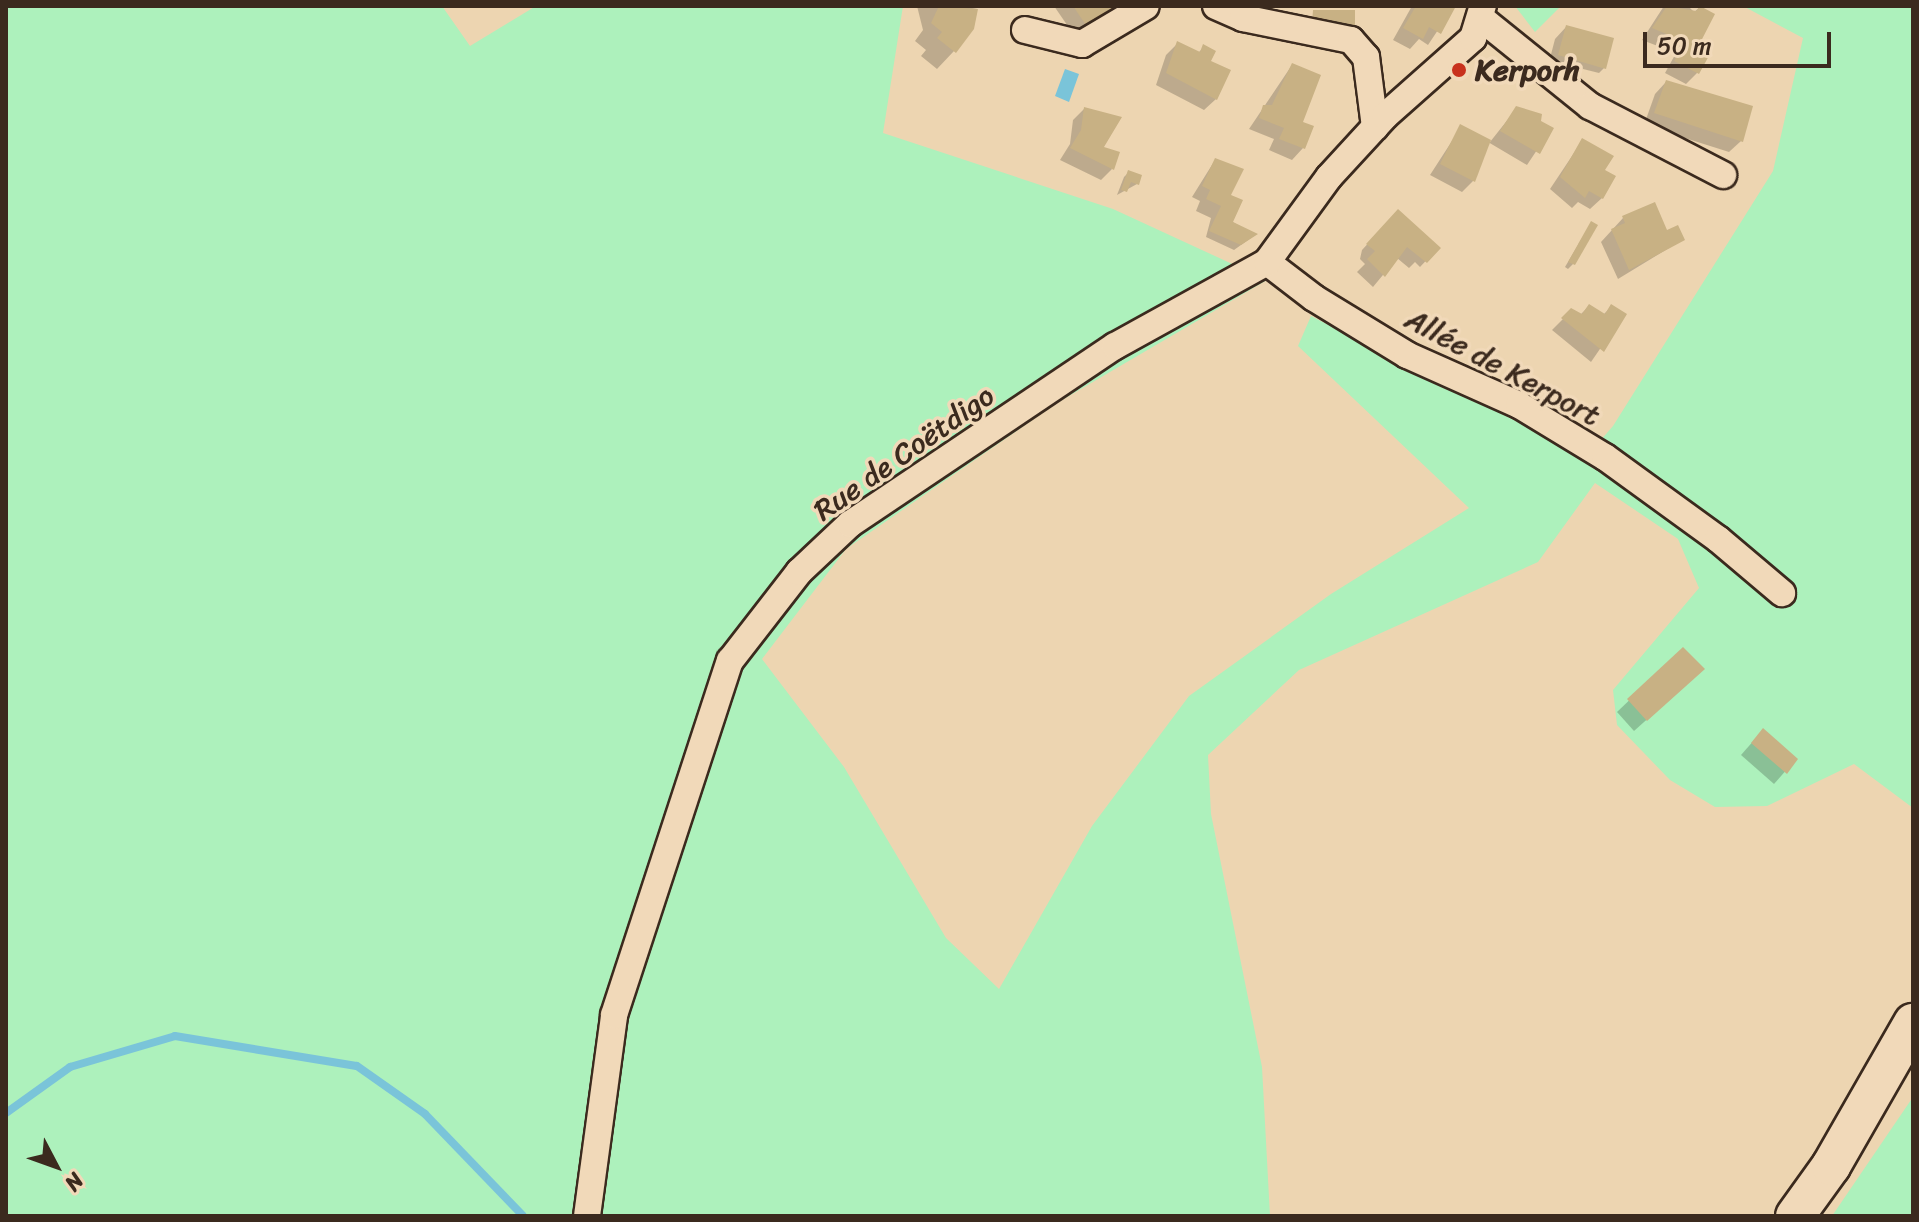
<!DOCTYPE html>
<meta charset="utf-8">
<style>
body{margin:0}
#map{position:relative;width:1919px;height:1222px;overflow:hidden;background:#edd5b1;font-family:Sriracha,sans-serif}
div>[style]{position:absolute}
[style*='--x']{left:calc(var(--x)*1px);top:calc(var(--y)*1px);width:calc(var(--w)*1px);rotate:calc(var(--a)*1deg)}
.green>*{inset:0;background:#adf1bc}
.water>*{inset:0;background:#7ac4d9}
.shadow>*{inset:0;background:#0003}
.stream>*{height:8px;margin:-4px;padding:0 4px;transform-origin:4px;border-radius:4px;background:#7ac4d9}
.building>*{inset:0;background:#c8b184}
.roads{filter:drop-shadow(2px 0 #3b2a1e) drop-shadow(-2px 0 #3b2a1e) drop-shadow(0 2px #3b2a1e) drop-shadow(0 -2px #3b2a1e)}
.minor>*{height:26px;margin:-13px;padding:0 13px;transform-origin:13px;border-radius:13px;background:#f1d9b9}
.secondary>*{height:38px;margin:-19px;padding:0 19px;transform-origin:19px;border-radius:19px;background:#f1d9b9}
.dots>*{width:22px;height:22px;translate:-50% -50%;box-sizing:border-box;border:4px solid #f1d9b9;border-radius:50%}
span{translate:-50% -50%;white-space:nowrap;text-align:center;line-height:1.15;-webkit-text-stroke:7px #f1d9b9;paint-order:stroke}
.poi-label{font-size:30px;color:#3b2a1e;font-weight:700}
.left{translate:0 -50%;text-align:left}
.street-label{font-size:30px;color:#3b2a1e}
.frame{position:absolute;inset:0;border:8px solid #3b2a1e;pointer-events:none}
.north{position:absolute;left:16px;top:1126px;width:80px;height:80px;-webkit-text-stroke:6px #f1d9b9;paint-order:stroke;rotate:131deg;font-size:22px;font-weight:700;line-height:32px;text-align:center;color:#3b2a1e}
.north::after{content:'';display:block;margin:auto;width:28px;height:36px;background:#3b2a1e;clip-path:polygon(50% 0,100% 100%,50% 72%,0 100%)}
.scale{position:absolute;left:1643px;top:32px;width:188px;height:36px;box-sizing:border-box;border:4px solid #3b2a1e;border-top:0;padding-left:10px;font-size:24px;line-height:28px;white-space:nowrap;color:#3b2a1e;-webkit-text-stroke:6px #f1d9b9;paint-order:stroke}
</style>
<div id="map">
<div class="green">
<i style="clip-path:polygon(6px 6px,442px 6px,470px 46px,536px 6px,903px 6px,883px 133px,1113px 209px,1267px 280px,1057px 403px,846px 549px,762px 659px,844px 767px,946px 938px,999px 989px,1092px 826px,1189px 696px,1331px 594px,1469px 508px,1298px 346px,1311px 316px,1586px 457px,1613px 426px,1773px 171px,1803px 38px,1743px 6px,1913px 6px,1913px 808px,1854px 764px,1767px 806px,1715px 807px,1670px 780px,1617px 725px,1613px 690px,1699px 588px,1678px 539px,1595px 483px,1538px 562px,1299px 670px,1208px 755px,1211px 814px,1262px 1067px,1270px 1216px,6px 1216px)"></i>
<i style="clip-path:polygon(1515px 6px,1561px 6px,1535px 32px)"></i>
<i style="clip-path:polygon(1913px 1097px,1913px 1216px,1832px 1216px)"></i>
</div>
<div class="water">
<i style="clip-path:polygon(1065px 69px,1079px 74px,1069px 102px,1055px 96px)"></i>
</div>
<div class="shadow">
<i style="clip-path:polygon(917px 6px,987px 6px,972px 9px,954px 51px,937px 69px,921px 56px,926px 50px,915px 41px,923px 30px)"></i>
<i style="clip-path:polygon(1054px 6px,1124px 6px,1076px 38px)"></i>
<i style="clip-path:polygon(1412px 6px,1454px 6px,1428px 45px,1419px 39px,1410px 49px,1393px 40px)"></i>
<i style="clip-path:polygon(1664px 6px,1688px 6px,1694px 12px,1699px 8px,1697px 73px,1686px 84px,1665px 73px,1676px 53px,1642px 40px)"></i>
<i style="clip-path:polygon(1566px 27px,1604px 68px,1599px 73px,1583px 69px,1576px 75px,1548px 66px,1555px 39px)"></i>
<i style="clip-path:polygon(1178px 43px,1198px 53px,1204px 47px,1216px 99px,1204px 110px,1156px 85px,1166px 55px)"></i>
<i style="clip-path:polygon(1292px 65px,1303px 148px,1292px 160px,1269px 150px,1274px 139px,1249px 129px)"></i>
<i style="clip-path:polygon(1666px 82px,1741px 141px,1729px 152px,1644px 125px,1655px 94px)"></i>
<i style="clip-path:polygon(1517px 108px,1551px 129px,1527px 165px,1488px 142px,1473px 181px,1462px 192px,1430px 175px,1461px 127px,1490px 142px)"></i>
<i style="clip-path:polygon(1084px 109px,1112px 169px,1101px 180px,1060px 160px,1070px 144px,1073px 120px)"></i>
<i style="clip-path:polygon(1582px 141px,1603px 171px,1602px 198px,1590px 209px,1578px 202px,1572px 208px,1550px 189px)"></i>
<i style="clip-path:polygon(1215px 160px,1229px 196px,1231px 221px,1255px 235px,1234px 250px,1206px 237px,1211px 218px,1196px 211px,1200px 201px,1192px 197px)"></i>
<i style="clip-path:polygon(1129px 172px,1137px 184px,1117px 195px,1124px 177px)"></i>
<i style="clip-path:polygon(1654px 205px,1666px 232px,1682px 240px,1618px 279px,1601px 242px,1623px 218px)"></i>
<i style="clip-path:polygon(1387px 223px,1438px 248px,1420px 267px,1415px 262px,1409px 268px,1397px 258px,1373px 287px,1357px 272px,1365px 264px,1360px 259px,1362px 250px)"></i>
<i style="clip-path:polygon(1591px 223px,1573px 264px,1568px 269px,1565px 267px)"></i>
<i style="clip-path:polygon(1589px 306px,1603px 315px,1611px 307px,1624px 314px,1591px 362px,1552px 330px,1572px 310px,1580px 315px)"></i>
<i style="clip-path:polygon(1683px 649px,1691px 680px,1634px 731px,1617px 712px)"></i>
<i style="clip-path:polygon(1763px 730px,1796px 759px,1774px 784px,1741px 755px)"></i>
</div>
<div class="stream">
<i style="--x:6;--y:1113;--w:79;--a:-35.7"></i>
<i style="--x:70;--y:1067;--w:109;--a:-16.4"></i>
<i style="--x:175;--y:1036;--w:184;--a:9.4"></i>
<i style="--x:357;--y:1066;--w:83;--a:35.2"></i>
<i style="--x:425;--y:1114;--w:141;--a:46.1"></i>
</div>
<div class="building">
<i style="clip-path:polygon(939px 6px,978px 9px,974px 29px,956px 53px,937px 38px,942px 32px,931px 23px)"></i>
<i style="clip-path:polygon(1073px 6px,1127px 6px,1088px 28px)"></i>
<i style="clip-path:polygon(1416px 6px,1456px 6px,1441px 34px,1429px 27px,1423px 39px,1403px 28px)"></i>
<i style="clip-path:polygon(1667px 6px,1696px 11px,1700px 6px,1715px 14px,1699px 45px,1711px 52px,1699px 74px,1674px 61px,1686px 42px,1652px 28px)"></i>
<i style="clip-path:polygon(1313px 10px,1355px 10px,1355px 27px,1312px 24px)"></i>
<i style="clip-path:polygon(1566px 25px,1614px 38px,1606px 69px,1558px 55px)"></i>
<i style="clip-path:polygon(1177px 41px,1200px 52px,1203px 44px,1216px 51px,1211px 61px,1231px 70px,1217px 100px,1166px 73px)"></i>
<i style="clip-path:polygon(1292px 63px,1321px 75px,1303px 122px,1314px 126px,1305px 149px,1279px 139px,1284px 128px,1259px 118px,1263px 105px,1272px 105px)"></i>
<i style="clip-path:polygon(1666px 80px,1753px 106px,1743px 142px,1654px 113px)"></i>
<i style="clip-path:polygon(1516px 106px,1542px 114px,1541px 121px,1554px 128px,1540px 154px,1500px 131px)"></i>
<i style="clip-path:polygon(1084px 107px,1122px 117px,1104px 147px,1120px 152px,1114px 170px,1070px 148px,1081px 130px)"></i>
<i style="clip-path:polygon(1460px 124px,1491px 140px,1475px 182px,1440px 164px)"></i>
<i style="clip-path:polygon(1582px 138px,1614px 156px,1605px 170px,1616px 176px,1603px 199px,1589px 191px,1585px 198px,1560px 177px)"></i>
<i style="clip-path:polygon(1215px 158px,1244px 169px,1231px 195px,1243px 200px,1233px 222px,1258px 234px,1241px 245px,1209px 231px,1221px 206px,1206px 199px,1210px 190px,1202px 186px)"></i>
<i style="clip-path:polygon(1128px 170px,1142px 175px,1139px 185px,1131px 182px,1127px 192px,1121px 190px)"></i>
<i style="clip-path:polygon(1655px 202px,1667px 230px,1678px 225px,1685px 240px,1629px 270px,1611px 229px,1625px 223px,1622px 216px)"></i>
<i style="clip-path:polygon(1398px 209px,1441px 248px,1427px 263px,1407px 247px,1385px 277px,1367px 259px,1375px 251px,1366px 244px)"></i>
<i style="clip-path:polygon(1591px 221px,1598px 225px,1575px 265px,1568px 262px)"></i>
<i style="clip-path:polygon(1589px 304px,1605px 314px,1611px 304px,1627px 314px,1604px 352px,1561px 318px,1571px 308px,1582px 314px)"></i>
<i style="clip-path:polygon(1683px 647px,1705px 669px,1647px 721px,1627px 699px)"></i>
<i style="clip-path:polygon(1763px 728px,1798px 759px,1787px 774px,1751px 743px)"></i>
</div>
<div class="roads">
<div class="minor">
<i style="--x:1216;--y:6;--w:30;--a:24"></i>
<i style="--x:1243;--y:18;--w:110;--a:11.5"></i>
<i style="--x:1351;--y:40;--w:23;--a:49"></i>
<i style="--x:1366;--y:57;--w:71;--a:82.7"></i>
<i style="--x:1482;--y:19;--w:139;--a:38.9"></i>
<i style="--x:1590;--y:106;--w:150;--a:27.4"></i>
<i style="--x:1025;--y:30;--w:59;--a:13.8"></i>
<i style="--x:1082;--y:44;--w:74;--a:-30.7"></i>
<i style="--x:1267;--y:262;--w:59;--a:37.5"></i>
<i style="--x:1314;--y:298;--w:109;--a:31.5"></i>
<i style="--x:1407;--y:355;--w:123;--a:24.1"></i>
<i style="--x:1519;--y:405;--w:100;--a:31.2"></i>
<i style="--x:1605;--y:457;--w:140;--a:36"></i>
<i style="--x:1718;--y:539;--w:84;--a:40.2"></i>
<i style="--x:587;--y:1216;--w:203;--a:-82.3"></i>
<i style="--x:614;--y:1015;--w:373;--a:-71.9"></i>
<i style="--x:730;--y:661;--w:113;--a:-52.2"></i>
<i style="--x:799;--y:572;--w:70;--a:-43.3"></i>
<i style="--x:850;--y:524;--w:319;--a:-33.9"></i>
<i style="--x:1115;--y:346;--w:174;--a:-28.9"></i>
<i style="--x:1267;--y:262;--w:105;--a:-53.9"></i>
<i style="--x:1329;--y:177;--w:83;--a:-47.4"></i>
<i style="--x:1385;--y:116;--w:118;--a:-41.6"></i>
<i style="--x:1473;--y:38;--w:34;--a:-73"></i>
</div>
<div class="secondary">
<i style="--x:1795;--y:1216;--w:62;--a:-54.2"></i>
<i style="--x:1831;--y:1166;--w:165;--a:-60.2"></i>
</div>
</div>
<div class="dots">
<i style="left:1459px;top:70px;background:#c8321e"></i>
</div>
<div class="poi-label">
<span class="left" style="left:1475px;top:70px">Kerporh</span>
</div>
<div class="street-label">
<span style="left:1503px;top:367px;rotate:28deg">Allée de Kerport</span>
<span style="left:904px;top:453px;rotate:-35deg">Rue de Coëtdigo</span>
</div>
<div class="frame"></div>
<div class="north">N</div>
<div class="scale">50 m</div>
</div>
